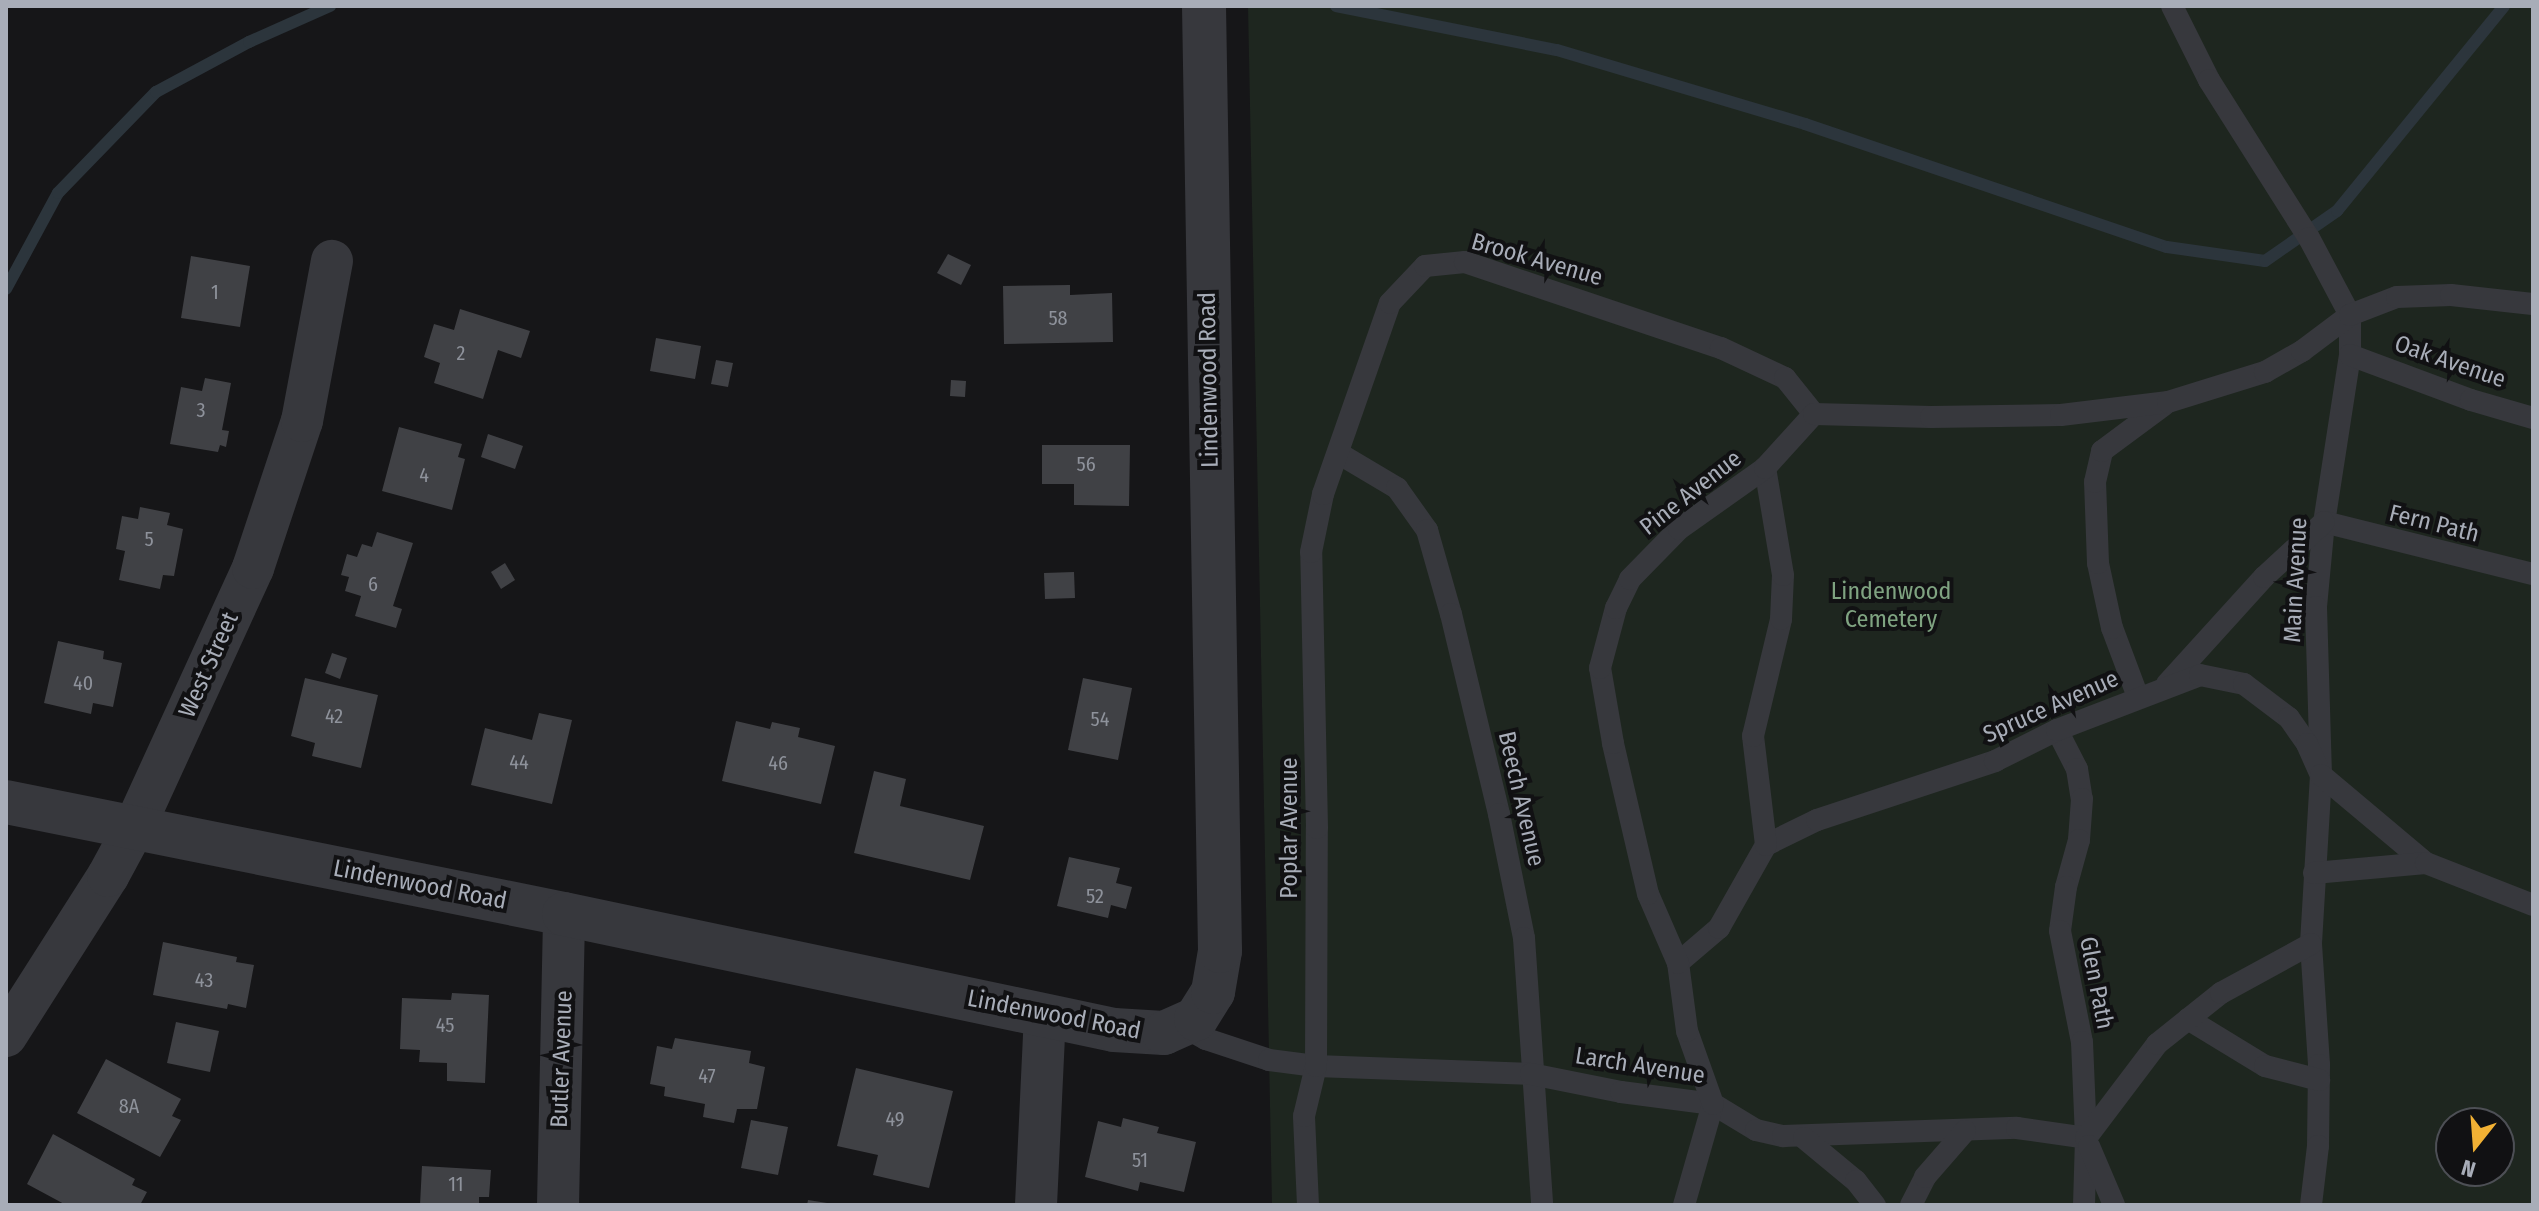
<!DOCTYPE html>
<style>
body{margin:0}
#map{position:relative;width:2539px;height:1211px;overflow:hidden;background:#161618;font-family:"Fira Sans Condensed",sans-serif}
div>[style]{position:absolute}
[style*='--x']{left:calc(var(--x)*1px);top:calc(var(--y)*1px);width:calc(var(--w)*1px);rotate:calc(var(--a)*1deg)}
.green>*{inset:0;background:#1e261f}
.stream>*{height:12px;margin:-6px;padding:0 6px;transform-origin:6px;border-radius:6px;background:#2c353c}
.building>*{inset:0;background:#404145}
.service>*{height:22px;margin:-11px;padding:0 11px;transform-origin:11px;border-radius:11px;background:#37383d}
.minor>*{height:42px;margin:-21px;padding:0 21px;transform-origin:21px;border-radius:21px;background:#37383d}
.tertiary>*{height:44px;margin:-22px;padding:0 22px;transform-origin:22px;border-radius:22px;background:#37383d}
span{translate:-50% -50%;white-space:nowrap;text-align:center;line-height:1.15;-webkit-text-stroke:8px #111113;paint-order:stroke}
.number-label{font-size:20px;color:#8e929b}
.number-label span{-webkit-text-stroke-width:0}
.street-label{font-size:24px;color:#a8adb8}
.park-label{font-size:24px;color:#7fa381}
.frame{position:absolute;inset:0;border:8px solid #a8adb8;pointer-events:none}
.north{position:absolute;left:2435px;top:1107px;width:80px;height:80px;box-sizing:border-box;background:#111113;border:2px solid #4d4f55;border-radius:50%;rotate:197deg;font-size:22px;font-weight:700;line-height:32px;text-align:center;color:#a8adb8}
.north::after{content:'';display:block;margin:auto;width:28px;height:36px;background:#f2b134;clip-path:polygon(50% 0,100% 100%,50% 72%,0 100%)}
</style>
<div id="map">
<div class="green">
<i style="clip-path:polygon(evenodd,1248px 6px,2533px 6px,2533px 1205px,1272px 1205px,1248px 6px,2451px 1123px,2499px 1123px,2499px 1171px,2451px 1171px,2451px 1123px)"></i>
</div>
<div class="stream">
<i style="--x:1336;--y:6;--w:225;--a:11.3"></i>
<i style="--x:1557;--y:50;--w:259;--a:16.6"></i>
<i style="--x:1805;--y:124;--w:382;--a:18.8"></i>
<i style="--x:2167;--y:247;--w:99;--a:8.1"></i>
<i style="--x:2265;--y:261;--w:88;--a:-34.8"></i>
<i style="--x:2337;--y:211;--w:264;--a:-50.8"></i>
<i style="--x:6;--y:289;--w:109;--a:-61.6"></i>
<i style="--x:58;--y:193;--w:141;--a:-45.9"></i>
<i style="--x:156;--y:92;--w:106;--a:-28.3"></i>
<i style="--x:249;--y:42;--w:89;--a:-24"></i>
</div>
<div class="building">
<i style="clip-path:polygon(948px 254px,971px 265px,961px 285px,937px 273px)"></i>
<i style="clip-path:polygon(191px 256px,250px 266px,240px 327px,181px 318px)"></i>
<i style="clip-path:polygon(1070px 285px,1070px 295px,1112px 293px,1113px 342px,1004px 344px,1003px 286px)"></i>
<i style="clip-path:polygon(460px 309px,530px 331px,521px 358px,498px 350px,483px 399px,434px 383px,440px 363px,424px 357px,434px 324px,454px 330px)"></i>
<i style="clip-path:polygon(656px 338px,701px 346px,695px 379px,650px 371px)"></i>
<i style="clip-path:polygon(716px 360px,733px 363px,728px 387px,711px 384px)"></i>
<i style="clip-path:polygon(205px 378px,231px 383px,222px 430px,229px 431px,226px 447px,220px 445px,218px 452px,170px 444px,181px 387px,202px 391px)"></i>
<i style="clip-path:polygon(951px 380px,966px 381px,965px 397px,950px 396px)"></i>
<i style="clip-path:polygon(399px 427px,462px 444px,458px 457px,465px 459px,452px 510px,382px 491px)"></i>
<i style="clip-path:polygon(488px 434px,523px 446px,515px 469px,481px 457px)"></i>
<i style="clip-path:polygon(1042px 445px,1130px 445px,1129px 506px,1074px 505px,1074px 484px,1042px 484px)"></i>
<i style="clip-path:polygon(140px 507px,170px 513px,167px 525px,183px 529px,174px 576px,163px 575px,160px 589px,119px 580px,125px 551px,116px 549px,122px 516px,138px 519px)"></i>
<i style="clip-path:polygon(377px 532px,413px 543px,393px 606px,402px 609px,396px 628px,355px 616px,361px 596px,345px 591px,349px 577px,341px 575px,347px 554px,357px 557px,362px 544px,372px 547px)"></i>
<i style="clip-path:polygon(505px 563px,515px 580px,501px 589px,491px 572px)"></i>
<i style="clip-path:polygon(1074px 572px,1075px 598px,1045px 599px,1044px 573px)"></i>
<i style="clip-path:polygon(58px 641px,104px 651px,103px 659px,122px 663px,113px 707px,93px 703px,91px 714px,44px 703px)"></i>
<i style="clip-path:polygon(332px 653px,347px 658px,340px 679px,325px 673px)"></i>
<i style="clip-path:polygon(305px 678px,378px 695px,361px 768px,312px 756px,315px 743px,291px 736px)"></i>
<i style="clip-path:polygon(1083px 678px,1132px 688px,1118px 760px,1068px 750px)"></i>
<i style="clip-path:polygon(539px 713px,572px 720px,552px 804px,471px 785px,485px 728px,532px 740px)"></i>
<i style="clip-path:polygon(736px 721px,770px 729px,772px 722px,800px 728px,798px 737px,835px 746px,821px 804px,722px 781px)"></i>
<i style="clip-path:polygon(874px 771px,906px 779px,900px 806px,984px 826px,970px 880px,854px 853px)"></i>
<i style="clip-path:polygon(1069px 857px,1120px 868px,1116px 883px,1132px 887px,1126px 909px,1111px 905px,1108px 918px,1057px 906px)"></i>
<i style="clip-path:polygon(163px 942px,237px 957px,236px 962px,254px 965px,246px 1008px,228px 1004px,227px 1009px,153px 995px)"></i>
<i style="clip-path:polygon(452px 993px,489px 995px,485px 1083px,447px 1081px,447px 1063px,419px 1062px,420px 1050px,400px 1049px,402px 998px,451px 1000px)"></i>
<i style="clip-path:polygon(176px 1022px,219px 1031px,210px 1072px,167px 1063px)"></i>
<i style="clip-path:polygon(675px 1038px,751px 1051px,749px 1063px,765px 1067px,757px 1109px,737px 1109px,734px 1123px,703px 1117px,705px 1104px,664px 1096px,665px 1087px,650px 1084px,657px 1046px,672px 1049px)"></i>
<i style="clip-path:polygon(106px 1059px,181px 1099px,172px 1116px,181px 1120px,160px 1157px,77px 1113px)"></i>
<i style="clip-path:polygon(856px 1068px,953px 1091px,929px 1188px,873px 1175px,878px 1155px,837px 1146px)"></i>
<i style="clip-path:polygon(1123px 1118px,1159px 1127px,1157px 1133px,1196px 1142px,1184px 1192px,1140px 1182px,1138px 1191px,1085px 1177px,1098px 1121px,1121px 1127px)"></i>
<i style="clip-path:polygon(751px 1120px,788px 1127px,778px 1175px,741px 1168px)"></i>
<i style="clip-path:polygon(53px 1134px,135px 1179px,132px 1185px,147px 1192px,140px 1205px,66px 1205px,27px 1184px)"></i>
<i style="clip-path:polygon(422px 1166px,491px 1170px,489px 1197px,479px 1197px,479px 1205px,420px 1205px)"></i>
<i style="clip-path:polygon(808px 1200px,827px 1203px,827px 1205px,807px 1205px)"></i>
</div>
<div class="service">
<i style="--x:2172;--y:6;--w:83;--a:63.4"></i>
<i style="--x:2209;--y:80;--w:187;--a:57.7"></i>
<i style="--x:2309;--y:238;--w:87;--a:62"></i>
<i style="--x:2350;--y:315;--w:40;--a:90"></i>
<i style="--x:2350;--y:355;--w:169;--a:98.8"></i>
<i style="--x:2324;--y:522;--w:85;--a:95.4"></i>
<i style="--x:2316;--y:607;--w:168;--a:88.3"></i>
<i style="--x:2321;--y:775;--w:169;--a:93.4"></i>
<i style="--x:2311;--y:944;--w:121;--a:86.2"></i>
<i style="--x:2319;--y:1065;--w:81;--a:90.7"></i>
<i style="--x:2318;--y:1146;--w:59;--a:96.8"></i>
<i style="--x:2350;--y:355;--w:129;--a:20.4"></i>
<i style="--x:2471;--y:400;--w:65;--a:16.2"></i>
<i style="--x:1338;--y:453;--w:69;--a:30.7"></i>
<i style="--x:1397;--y:488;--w:52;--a:54.5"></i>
<i style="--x:1427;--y:530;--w:87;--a:74.1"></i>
<i style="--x:1451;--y:614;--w:206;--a:76.5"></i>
<i style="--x:1499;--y:814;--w:126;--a:78.6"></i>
<i style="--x:1524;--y:938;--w:268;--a:86.1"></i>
<i style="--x:2324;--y:522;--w:215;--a:14"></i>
<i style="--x:2167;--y:684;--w:144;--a:-47.8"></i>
<i style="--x:2264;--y:577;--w:81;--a:-42.5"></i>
<i style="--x:2138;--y:697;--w:74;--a:-110.6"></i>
<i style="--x:2112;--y:628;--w:66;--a:-102.2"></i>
<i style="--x:2098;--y:563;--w:81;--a:-92.1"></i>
<i style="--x:2095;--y:482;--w:32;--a:-77"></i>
<i style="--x:2102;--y:451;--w:77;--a:-36.6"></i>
<i style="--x:2057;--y:730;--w:44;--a:62.9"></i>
<i style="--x:2077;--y:769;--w:30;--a:81"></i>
<i style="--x:2082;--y:799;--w:41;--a:94.2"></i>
<i style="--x:2079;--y:840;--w:49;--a:105.5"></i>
<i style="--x:2066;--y:887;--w:44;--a:97.8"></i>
<i style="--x:2060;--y:931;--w:113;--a:78.8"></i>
<i style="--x:2082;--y:1042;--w:96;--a:87.6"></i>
<i style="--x:2086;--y:1138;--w:67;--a:91.7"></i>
<i style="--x:1766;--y:845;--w:57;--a:-26.1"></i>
<i style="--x:1817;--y:820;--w:188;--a:-18.3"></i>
<i style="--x:1995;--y:761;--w:69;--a:-26.6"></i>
<i style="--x:2057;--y:730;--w:153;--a:-21"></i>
<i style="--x:2200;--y:675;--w:45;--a:11.6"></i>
<i style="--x:2244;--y:684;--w:56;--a:37.1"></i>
<i style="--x:2289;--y:718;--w:32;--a:55"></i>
<i style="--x:2307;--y:744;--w:34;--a:66"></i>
<i style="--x:2321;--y:775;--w:137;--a:40"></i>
<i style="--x:2314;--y:873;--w:112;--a:-5.1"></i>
<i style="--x:2426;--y:863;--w:115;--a:21.4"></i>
<i style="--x:1678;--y:963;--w:54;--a:-40.5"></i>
<i style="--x:1719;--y:928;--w:95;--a:-60.5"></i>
<i style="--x:1766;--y:845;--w:110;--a:-96.8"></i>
<i style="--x:1753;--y:736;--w:120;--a:-76.5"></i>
<i style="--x:1781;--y:619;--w:44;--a:-87.4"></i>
<i style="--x:1783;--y:575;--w:109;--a:-99.5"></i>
<i style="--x:2188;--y:1019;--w:90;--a:31.4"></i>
<i style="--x:2265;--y:1066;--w:56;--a:14.5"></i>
<i style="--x:1184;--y:1027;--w:25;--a:29"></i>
<i style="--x:1206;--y:1039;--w:66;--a:18.4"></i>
<i style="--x:1269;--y:1060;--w:47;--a:7.3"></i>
<i style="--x:1316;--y:1066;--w:215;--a:2.1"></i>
<i style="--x:1531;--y:1074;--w:92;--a:11.3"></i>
<i style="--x:1621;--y:1092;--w:93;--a:7.4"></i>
<i style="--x:1713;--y:1104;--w:50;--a:31.2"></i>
<i style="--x:1756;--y:1130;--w:28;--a:13"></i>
<i style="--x:1783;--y:1136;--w:234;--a:-2"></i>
<i style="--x:2017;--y:1128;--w:70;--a:8.2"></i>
<i style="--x:1804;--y:1138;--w:67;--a:39.6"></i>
<i style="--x:1856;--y:1181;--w:31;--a:52"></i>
<i style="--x:2086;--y:1138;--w:118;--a:-52.9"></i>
<i style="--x:2157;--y:1044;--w:82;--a:-38.6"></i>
<i style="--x:2221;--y:993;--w:102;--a:-28.6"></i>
<i style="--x:2089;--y:1146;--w:64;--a:67"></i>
<i style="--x:1308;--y:1205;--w:89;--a:-92.6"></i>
<i style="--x:1304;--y:1116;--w:51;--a:-76.5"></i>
<i style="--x:1316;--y:1066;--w:238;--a:-89.8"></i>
<i style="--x:1317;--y:828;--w:276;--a:-91.2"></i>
<i style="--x:1311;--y:552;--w:59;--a:-78.3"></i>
<i style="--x:1323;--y:494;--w:202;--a:-70.7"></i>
<i style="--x:1390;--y:303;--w:51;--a:-46.6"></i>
<i style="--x:1425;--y:266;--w:40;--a:-5.7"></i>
<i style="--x:1465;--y:262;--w:270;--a:18.6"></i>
<i style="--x:1721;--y:348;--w:71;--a:25.1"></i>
<i style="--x:1785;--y:378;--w:46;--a:51.1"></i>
<i style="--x:1684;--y:1205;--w:105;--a:-74"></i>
<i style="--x:1713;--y:1104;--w:77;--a:-109.6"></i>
<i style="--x:1687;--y:1031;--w:69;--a:-97.5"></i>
<i style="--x:1678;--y:963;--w:75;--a:-113.5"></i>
<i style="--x:1648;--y:894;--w:155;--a:-103.1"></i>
<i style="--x:1613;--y:743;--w:76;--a:-99.8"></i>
<i style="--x:1600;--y:668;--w:62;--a:-75.1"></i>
<i style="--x:1616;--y:608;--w:32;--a:-64"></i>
<i style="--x:1630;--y:579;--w:70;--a:-45.6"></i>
<i style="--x:1679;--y:529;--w:105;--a:-35.3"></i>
<i style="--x:1765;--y:468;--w:73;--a:-47.8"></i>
<i style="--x:1814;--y:414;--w:117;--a:1.5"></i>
<i style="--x:1931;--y:417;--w:130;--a:-0.9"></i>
<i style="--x:2061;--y:415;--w:108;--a:-6.9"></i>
<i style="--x:2168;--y:402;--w:102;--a:-17.2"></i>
<i style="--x:2265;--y:372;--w:43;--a:-29.6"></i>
<i style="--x:2302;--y:351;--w:60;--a:-36.9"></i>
<i style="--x:2350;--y:315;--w:50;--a:-21"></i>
<i style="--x:2397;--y:297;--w:54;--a:-2.1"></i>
<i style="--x:2451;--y:295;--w:82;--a:6.3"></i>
<i style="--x:1911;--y:1205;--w:31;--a:-63"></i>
<i style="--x:1925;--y:1177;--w:61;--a:-49"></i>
</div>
<div class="minor">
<i style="--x:6;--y:1036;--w:190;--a:-57.5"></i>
<i style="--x:108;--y:876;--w:55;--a:-61.6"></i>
<i style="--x:134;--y:828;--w:286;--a:-65.4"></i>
<i style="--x:253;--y:568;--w:155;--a:-71.6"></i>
<i style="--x:302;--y:421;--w:163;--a:-79.4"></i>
<i style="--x:558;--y:1205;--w:291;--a:-88.8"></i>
<i style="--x:1036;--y:1205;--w:189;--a:-87.3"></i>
</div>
<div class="tertiary">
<i style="--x:6;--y:802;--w:569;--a:11.35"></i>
<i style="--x:564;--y:914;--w:562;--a:11.91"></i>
<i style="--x:1114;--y:1030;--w:50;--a:3.4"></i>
<i style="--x:1164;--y:1033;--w:35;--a:-24"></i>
<i style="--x:1196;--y:1019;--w:32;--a:-58"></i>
<i style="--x:1213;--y:992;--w:42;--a:-80.3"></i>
<i style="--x:1220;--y:951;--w:945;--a:-90.97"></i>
</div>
<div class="number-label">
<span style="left:215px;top:292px">1</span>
<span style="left:1058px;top:318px">58</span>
<span style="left:461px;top:353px">2</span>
<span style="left:201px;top:410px">3</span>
<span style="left:1086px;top:464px">56</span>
<span style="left:424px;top:475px">4</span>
<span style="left:149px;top:539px">5</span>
<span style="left:373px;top:584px">6</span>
<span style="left:83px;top:683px">40</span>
<span style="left:334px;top:716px">42</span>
<span style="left:1100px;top:719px">54</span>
<span style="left:519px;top:762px">44</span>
<span style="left:778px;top:763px">46</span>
<span style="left:1095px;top:896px">52</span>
<span style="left:204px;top:980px">43</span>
<span style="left:445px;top:1025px">45</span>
<span style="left:707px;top:1076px">47</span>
<span style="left:129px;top:1106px">8A</span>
<span style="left:895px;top:1119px">49</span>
<span style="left:1140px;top:1160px">51</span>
<span style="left:456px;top:1184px">11</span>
</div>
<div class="street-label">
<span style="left:1537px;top:260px;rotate:16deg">Brook Avenue</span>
<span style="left:2450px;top:362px;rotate:19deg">Oak Avenue</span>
<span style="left:1209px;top:380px;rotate:-91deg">Lindenwood Road</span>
<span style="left:1691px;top:493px;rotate:-38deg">Pine Avenue</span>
<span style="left:2434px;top:524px;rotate:14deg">Fern Path</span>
<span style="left:2296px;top:580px;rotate:-87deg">Main Avenue</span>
<span style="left:209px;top:665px;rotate:-66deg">West Street</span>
<span style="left:2051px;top:707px;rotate:-24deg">Spruce Avenue</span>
<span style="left:1521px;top:799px;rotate:77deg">Beech Avenue</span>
<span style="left:1290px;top:828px;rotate:-90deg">Poplar Avenue</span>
<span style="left:420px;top:885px;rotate:11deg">Lindenwood Road</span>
<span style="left:2096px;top:983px;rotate:79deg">Glen Path</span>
<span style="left:1054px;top:1015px;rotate:11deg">Lindenwood Road</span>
<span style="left:562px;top:1059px;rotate:-88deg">Butler Avenue</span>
<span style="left:1640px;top:1066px;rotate:9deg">Larch Avenue</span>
</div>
<div class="park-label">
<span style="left:1891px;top:606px">Lindenwood<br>Cemetery</span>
</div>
<div class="frame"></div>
<div class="north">N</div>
</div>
